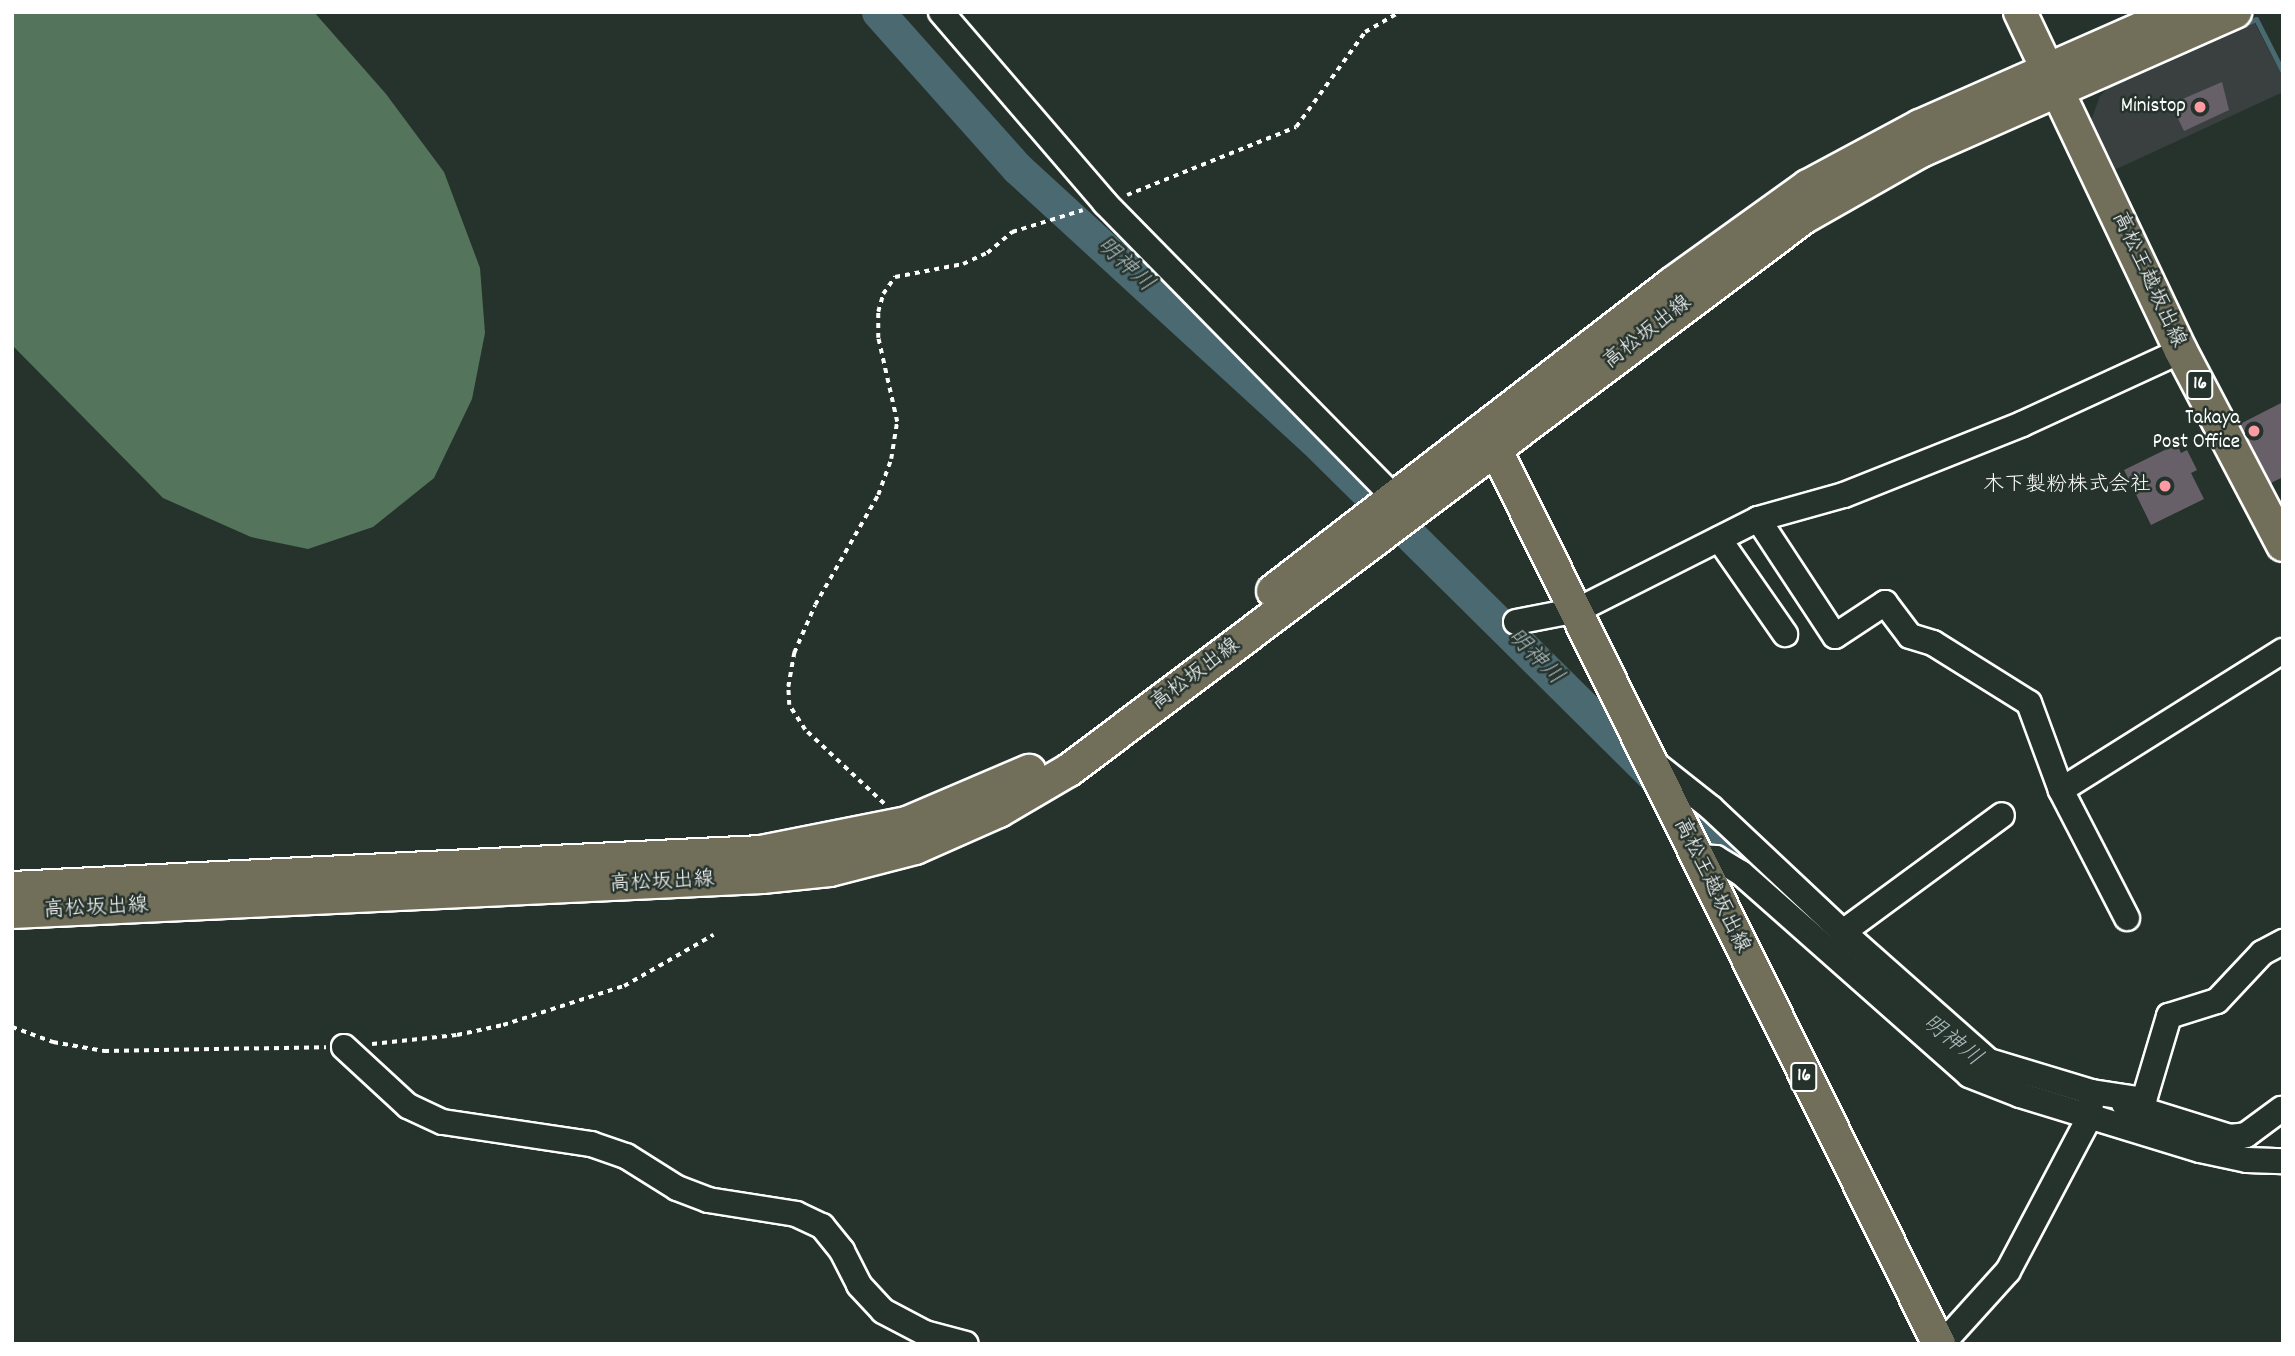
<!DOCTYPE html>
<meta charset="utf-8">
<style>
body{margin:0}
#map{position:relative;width:2295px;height:1356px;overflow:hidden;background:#26332d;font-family:Dekko,"Klee One",sans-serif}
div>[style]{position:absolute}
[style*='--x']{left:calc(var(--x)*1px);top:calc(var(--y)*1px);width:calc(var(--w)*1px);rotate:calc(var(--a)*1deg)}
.built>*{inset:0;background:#3a403f}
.green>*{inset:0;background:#55745c}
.stream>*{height:5px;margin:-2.5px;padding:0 2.5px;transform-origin:2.5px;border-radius:2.5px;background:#4a6970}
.river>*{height:33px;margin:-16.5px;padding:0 16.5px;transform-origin:16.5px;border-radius:16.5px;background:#4a6970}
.building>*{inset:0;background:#686069}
.path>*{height:3.5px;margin-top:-1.75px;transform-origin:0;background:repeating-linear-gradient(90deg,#fff 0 5px,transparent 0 10px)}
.roads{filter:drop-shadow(2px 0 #fff) drop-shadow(-2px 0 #fff) drop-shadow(0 2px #fff) drop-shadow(0 -2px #fff)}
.minor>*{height:24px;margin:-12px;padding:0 12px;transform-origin:12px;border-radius:12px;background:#26332d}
.major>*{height:32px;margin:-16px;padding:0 16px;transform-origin:16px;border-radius:16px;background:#716e59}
.dots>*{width:19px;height:19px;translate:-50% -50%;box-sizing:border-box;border:4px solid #26332d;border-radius:50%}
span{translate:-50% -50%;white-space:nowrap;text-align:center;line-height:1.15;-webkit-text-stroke:5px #26332d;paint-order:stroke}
.shield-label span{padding:2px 5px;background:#26332d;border:2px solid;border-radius:5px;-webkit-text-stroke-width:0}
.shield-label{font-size:19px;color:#fff;font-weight:700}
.poi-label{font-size:21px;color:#fff}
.right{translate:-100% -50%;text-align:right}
.street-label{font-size:21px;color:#fff}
.water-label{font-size:23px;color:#aebcbf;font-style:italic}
.frame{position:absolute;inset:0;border:14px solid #fff;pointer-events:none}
</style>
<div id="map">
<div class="built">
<i style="clip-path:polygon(2254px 22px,2283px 77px,2283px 92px,2110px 172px,2088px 129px,2100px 96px,2108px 88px)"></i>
</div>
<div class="green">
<i style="clip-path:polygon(12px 12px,314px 12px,386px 94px,444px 172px,480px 268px,485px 333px,472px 399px,434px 478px,373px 527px,308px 549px,251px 537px,163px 498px,12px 345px)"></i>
</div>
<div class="stream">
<i style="--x:2239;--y:26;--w:18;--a:-22"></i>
<i style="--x:2256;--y:19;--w:59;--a:63"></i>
<i style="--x:2105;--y:87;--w:21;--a:-25"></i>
</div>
<div class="river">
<i style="--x:878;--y:12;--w:209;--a:48.3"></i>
<i style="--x:1017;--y:168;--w:403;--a:42.5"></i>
<i style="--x:1314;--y:440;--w:556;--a:44.71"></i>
<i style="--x:1709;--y:831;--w:86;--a:41.2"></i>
</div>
<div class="building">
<i style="clip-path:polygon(2222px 82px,2229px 110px,2184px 131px,2171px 104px)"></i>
<i style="clip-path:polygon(2283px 402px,2283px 477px,2271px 483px,2240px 424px)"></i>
<i style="clip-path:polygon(2177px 444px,2181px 453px,2187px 450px,2197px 470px,2191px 473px,2204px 499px,2151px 525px,2124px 470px)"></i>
</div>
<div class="path">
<i style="--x:1127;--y:195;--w:182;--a:-21.9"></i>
<i style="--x:1296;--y:127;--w:117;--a:-54"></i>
<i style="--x:1365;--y:32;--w:39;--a:-30"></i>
<i style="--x:884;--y:804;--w:108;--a:-136.9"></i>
<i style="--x:805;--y:730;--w:30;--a:-123"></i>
<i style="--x:789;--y:705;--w:18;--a:-93"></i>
<i style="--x:788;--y:687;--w:35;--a:-80"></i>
<i style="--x:794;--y:653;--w:52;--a:-66.4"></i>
<i style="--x:815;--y:605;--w:127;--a:-60.2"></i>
<i style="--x:878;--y:495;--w:38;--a:-70"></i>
<i style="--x:891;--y:459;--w:37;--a:-81"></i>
<i style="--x:897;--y:422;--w:86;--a:-102.7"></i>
<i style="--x:878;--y:338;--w:26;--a:-90"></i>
<i style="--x:878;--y:312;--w:19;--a:-74"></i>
<i style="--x:883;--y:294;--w:21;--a:-55"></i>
<i style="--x:895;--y:277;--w:69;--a:-10.8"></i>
<i style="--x:963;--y:264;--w:26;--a:-25"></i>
<i style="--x:987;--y:253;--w:33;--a:-40"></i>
<i style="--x:1012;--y:232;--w:74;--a:-17.2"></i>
<i style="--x:12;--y:1027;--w:44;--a:20.1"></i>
<i style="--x:53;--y:1042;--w:52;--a:10"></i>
<i style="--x:104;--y:1051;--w:222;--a:-1"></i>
<i style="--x:372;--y:1044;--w:85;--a:-6"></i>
<i style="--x:457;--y:1035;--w:47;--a:-12.3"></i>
<i style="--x:503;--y:1025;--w:127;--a:-17.9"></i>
<i style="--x:624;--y:986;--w:103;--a:-29.8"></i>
</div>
<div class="roads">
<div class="minor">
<i style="--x:941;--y:12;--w:252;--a:49.3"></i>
<i style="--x:1105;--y:203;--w:429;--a:45.5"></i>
<i style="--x:1758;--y:519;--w:140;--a:56.7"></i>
<i style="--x:1835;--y:636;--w:60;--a:-33.4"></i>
<i style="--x:1885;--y:603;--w:41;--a:52.9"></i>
<i style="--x:1910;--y:636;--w:24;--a:17"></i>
<i style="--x:1933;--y:643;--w:113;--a:32"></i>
<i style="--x:2029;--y:703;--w:93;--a:69.8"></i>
<i style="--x:1719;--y:539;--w:116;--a:55.2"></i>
<i style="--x:1516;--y:622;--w:63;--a:-11"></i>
<i style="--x:1578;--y:610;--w:202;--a:-26.8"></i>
<i style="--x:1758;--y:519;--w:89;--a:-15.6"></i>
<i style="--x:1844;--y:495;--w:192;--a:-21.7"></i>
<i style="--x:2022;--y:424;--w:175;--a:-24.7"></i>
<i style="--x:1653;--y:762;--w:74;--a:38.4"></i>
<i style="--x:1711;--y:808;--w:181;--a:43.2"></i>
<i style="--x:1843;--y:932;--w:195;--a:41.5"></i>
<i style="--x:1989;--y:1061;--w:108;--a:16.8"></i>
<i style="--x:2092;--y:1092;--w:53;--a:8.7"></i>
<i style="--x:2144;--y:1100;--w:88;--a:-73.4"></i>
<i style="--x:2169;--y:1016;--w:50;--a:-17.4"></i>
<i style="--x:2217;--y:1001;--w:66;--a:-46.8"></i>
<i style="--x:2262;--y:953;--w:24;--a:-28"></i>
<i style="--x:1697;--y:857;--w:19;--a:3"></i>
<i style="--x:1716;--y:858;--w:29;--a:31"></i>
<i style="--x:1741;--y:873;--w:305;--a:41.5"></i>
<i style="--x:1969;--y:1075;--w:55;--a:21.4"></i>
<i style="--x:2020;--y:1095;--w:188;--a:17"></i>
<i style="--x:2200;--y:1150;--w:48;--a:12"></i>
<i style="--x:2247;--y:1160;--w:36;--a:2"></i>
<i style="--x:2127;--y:918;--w:144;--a:-117.3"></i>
<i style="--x:2061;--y:790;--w:262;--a:-32.1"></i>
<i style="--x:1843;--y:932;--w:197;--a:-36.3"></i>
<i style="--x:344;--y:1047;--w:87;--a:42.7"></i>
<i style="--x:408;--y:1106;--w:38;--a:25"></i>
<i style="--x:443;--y:1122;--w:150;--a:8.5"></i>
<i style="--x:591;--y:1144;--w:37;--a:19"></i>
<i style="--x:626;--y:1156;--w:60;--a:32.1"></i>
<i style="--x:677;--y:1188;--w:33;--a:21"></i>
<i style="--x:708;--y:1200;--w:89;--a:9"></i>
<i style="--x:796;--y:1214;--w:29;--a:25"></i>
<i style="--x:822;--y:1226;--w:32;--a:51"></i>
<i style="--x:842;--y:1251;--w:38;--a:63"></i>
<i style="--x:859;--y:1285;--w:35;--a:47"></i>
<i style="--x:883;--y:1311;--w:47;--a:27.6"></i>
<i style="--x:925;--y:1333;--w:42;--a:15"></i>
<i style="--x:2124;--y:1104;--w:111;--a:17.3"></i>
<i style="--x:2230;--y:1137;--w:16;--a:-7"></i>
<i style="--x:2246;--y:1135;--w:44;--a:-36.6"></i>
<i style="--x:1942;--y:1344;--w:98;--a:-47.9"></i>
<i style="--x:2008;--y:1271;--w:175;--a:-62.1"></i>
<i style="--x:2090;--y:1116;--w:16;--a:-86"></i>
</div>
<div class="major">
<i style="--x:2020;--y:12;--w:375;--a:64.6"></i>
<i style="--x:2181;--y:351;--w:219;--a:62.3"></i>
<i style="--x:1487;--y:432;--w:1018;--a:63.64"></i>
<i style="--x:1273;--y:591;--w:505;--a:-37.6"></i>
<i style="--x:1673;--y:283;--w:166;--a:-35.7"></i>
<i style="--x:1808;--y:186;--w:127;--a:-28.2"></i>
<i style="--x:1920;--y:126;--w:282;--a:-23.8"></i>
<i style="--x:12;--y:888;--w:750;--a:-2.75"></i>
<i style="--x:761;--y:852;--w:149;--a:-11.2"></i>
<i style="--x:907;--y:823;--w:133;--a:-23.1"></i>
<i style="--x:12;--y:912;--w:751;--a:-2.67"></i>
<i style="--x:762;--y:877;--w:68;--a:-5.9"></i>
<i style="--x:830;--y:870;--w:88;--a:-14.5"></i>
<i style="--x:915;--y:848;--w:92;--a:-23.8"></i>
<i style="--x:999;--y:811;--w:81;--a:-30.4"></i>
<i style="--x:1069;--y:770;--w:918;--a:-36.94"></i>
<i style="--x:1803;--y:218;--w:133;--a:-29.6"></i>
<i style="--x:1919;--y:152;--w:346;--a:-23.9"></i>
</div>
</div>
<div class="dots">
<i style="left:2200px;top:107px;background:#ff9aa2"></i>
<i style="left:2254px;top:431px;background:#ff9aa2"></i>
<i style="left:2165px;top:486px;background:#ff9aa2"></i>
</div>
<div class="shield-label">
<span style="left:2200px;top:385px">16</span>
<span style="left:1804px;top:1077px">16</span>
</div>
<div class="poi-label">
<span class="right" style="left:2186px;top:107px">Ministop</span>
<span class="right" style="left:2240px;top:431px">Takaya<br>Post Office</span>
<span class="right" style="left:2151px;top:486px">木下製粉株式会社</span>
</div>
<div class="street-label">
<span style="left:2148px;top:280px;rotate:65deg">高松王越坂出線</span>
<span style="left:1648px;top:333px;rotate:-38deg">高松坂出線</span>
<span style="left:1196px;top:675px;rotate:-37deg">高松坂出線</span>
<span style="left:662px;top:883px;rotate:-3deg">高松坂出線</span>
<span style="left:1711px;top:886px;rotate:64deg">高松王越坂出線</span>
<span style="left:96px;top:909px;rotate:-3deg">高松坂出線</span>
</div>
<div class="water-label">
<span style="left:1124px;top:266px;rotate:43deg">明神川</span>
<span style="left:1534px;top:658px;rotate:45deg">明神川</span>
<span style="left:1951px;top:1042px;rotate:38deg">明神川</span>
</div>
<div class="frame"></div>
</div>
